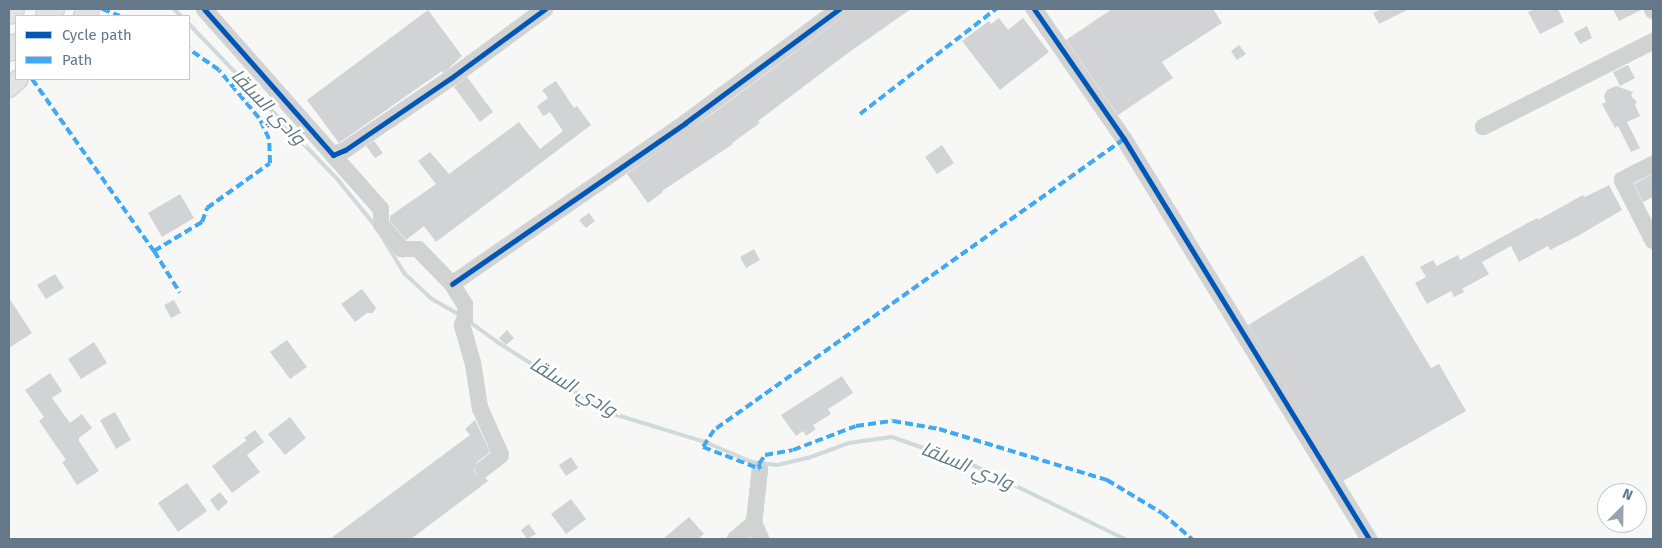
<!DOCTYPE html>
<meta charset="utf-8">
<style>
body{margin:0}
#map{position:relative;width:1662px;height:548px;overflow:hidden;background:#f7f7f6;font-family:"Fira Sans",Cairo,sans-serif}
div>[style]{position:absolute}
[style*='--x']{left:calc(var(--x)*1px);top:calc(var(--y)*1px);width:calc(var(--w)*1px);rotate:calc(var(--a)*1deg)}
.stream>*{height:4px;margin:-2px;padding:0 2px;transform-origin:2px;border-radius:2px;background:#d0d9dc}
.building>*{inset:0;background:#d2d3d4}
.roads{filter:drop-shadow(1px 0 #d2d4d5) drop-shadow(-1px 0 #d2d4d5) drop-shadow(0 1px #d2d4d5) drop-shadow(0 -1px #d2d4d5)}
.minor>*{height:14px;margin:-7px;padding:0 7px;transform-origin:7px;border-radius:7px;background:#d1d2d2}
.major>*{height:18px;margin:-9px;padding:0 9px;transform-origin:9px;border-radius:9px;background:#e3e3e3}
.highway>*{height:20px;margin:-10px;padding:0 10px;transform-origin:10px;border-radius:10px;background:#e3e3e3}
.quiet>*{height:4px;margin-top:-2px;transform-origin:0;background:repeating-linear-gradient(90deg,#3fa9f5 0 8px,transparent 0 12px)}
.cycleway>*{height:5px;margin:-2.5px;padding:0 2.5px;transform-origin:2.5px;border-radius:2.5px;background:#0057b8}
span{translate:-50% -50%;white-space:nowrap;text-align:center;line-height:1.15;-webkit-text-stroke:5px #fff;paint-order:stroke}
.water-label{font-size:19px;color:#607a84;font-style:italic}
.frame{position:absolute;inset:0;border:10px solid #647889;pointer-events:none}
.legend{position:absolute;left:15px;top:15px;width:175px;height:65px;box-sizing:border-box;background:#fff;border:1px solid #c1c9d0;margin:0;padding:6px 9px;list-style:none;font-size:15px;color:#647889}
.legend li{display:flex;align-items:center;gap:10px;height:25px}
.legend b{width:25px;border:1px solid #c1c9d0}
.north{position:absolute;left:1597px;top:483px;width:50px;height:50px;box-sizing:border-box;background:#fff;border:1px solid #c1c9d0;border-radius:50%;rotate:23deg;font-size:14px;font-weight:700;line-height:20px;text-align:center;color:#647889}
.north::after{content:'';display:block;margin:auto;width:18px;height:22px;background:#97a4af;clip-path:polygon(50% 0,100% 100%,50% 72%,0 100%)}
</style>
<div id="map">
<div class="stream">
<i style="--x:174;--y:9;--w:10;--a:45"></i>
<i style="--x:189;--y:24;--w:216;--a:46.3"></i>
<i style="--x:338;--y:180;--w:62;--a:50.9"></i>
<i style="--x:377;--y:228;--w:52;--a:59"></i>
<i style="--x:404;--y:273;--w:38;--a:43"></i>
<i style="--x:432;--y:299;--w:34;--a:30"></i>
<i style="--x:467;--y:320;--w:39;--a:36"></i>
<i style="--x:499;--y:343;--w:128;--a:32.6"></i>
<i style="--x:607;--y:412;--w:102;--a:17"></i>
<i style="--x:705;--y:442;--w:51;--a:23.1"></i>
<i style="--x:752;--y:462;--w:25;--a:7"></i>
<i style="--x:777;--y:465;--w:32;--a:-13"></i>
<i style="--x:808;--y:458;--w:44;--a:-20.1"></i>
<i style="--x:849;--y:443;--w:43;--a:-7.9"></i>
<i style="--x:892;--y:437;--w:88;--a:19.3"></i>
<i style="--x:975;--y:466;--w:167;--a:26"></i>
</div>
<div class="building">
<i style="clip-path:polygon(848px 9px,911px 9px,848px 53px,758px 121px,760px 123px,732px 143px,733px 144px,662px 191px,663px 192px,648px 203px,627px 174px,715px 112px,844px 16px)"></i>
<i style="clip-path:polygon(1112px 9px,1213px 9px,1222px 23px,1162px 62px,1173px 78px,1118px 115px,1066px 40px)"></i>
<i style="clip-path:polygon(1382px 9px,1409px 9px,1379px 24px,1373px 13px)"></i>
<i style="clip-path:polygon(1535px 9px,1558px 9px,1564px 22px,1540px 34px,1528px 12px)"></i>
<i style="clip-path:polygon(1613px 9px,1643px 9px,1619px 21px)"></i>
<i style="clip-path:polygon(428px 10px,462px 56px,446px 71px,443px 73px,442px 71px,339px 143px,307px 100px)"></i>
<i style="clip-path:polygon(999px 18px,1008px 30px,1023px 18px,1049px 52px,1000px 90px,962px 41px,989px 21px,991px 24px)"></i>
<i style="clip-path:polygon(1587px 26px,1592px 38px,1580px 44px,1574px 33px)"></i>
<i style="clip-path:polygon(1239px 45px,1246px 54px,1237px 60px,1231px 51px)"></i>
<i style="clip-path:polygon(1628px 65px,1635px 78px,1620px 86px,1613px 72px)"></i>
<i style="clip-path:polygon(467px 77px,493px 112px,480px 122px,454px 87px)"></i>
<i style="clip-path:polygon(556px 81px,574px 108px,577px 106px,591px 125px,436px 242px,424px 226px,406px 240px,390px 221px,390px 216px,436px 184px,418px 161px,430px 152px,449px 174px,519px 122px,540px 149px,563px 131px,550px 112px,543px 116px,537px 106px,548px 98px,542px 90px)"></i>
<i style="clip-path:polygon(1616px 86px,1633px 92px,1631px 96px,1637px 102px,1635px 105px,1640px 116px,1627px 122px,1640px 148px,1631px 152px,1618px 126px,1615px 128px,1602px 104px,1606px 102px,1604px 96px,1607px 90px)"></i>
<i style="clip-path:polygon(374px 141px,383px 153px,375px 158px,366px 146px)"></i>
<i style="clip-path:polygon(942px 145px,954px 163px,937px 174px,925px 157px)"></i>
<i style="clip-path:polygon(1653px 174px,1653px 197px,1643px 202px,1634px 184px)"></i>
<i style="clip-path:polygon(1609px 185px,1622px 210px,1576px 237px,1550px 250px,1548px 246px,1519px 262px,1511px 246px,1482px 262px,1489px 274px,1462px 289px,1464px 292px,1454px 297px,1451px 291px,1427px 304px,1415px 283px,1426px 277px,1420px 267px,1433px 260px,1437px 266px,1458px 255px,1460px 260px,1537px 218px,1538px 220px,1583px 195px,1585px 197px)"></i>
<i style="clip-path:polygon(180px 194px,194px 218px,162px 237px,148px 213px)"></i>
<i style="clip-path:polygon(589px 213px,595px 221px,586px 228px,579px 220px)"></i>
<i style="clip-path:polygon(754px 249px,760px 260px,746px 268px,740px 257px)"></i>
<i style="clip-path:polygon(1363px 255px,1431px 368px,1439px 364px,1466px 411px,1343px 481px,1248px 325px)"></i>
<i style="clip-path:polygon(55px 274px,64px 288px,46px 299px,37px 285px)"></i>
<i style="clip-path:polygon(362px 289px,376px 308px,373px 313px,367px 313px,355px 322px,341px 304px)"></i>
<i style="clip-path:polygon(9px 298px,32px 333px,9px 348px)"></i>
<i style="clip-path:polygon(174px 300px,181px 313px,171px 318px,164px 305px)"></i>
<i style="clip-path:polygon(507px 330px,514px 338px,506px 345px,499px 338px)"></i>
<i style="clip-path:polygon(287px 340px,307px 367px,290px 379px,270px 352px)"></i>
<i style="clip-path:polygon(94px 342px,107px 363px,81px 379px,68px 359px)"></i>
<i style="clip-path:polygon(50px 373px,62px 391px,52px 398px,70px 423px,82px 414px,92px 428px,79px 438px,79px 441px,99px 471px,77px 485px,62px 462px,66px 460px,39px 421px,44px 417px,25px 390px)"></i>
<i style="clip-path:polygon(842px 376px,853px 393px,828px 409px,831px 414px,813px 425px,816px 429px,806px 436px,803px 431px,796px 436px,781px 415px)"></i>
<i style="clip-path:polygon(115px 412px,131px 440px,116px 449px,100px 420px)"></i>
<i style="clip-path:polygon(290px 417px,306px 438px,285px 455px,268px 434px)"></i>
<i style="clip-path:polygon(475px 420px,490px 452px,477px 462px,474px 471px,476px 475px,485px 477px,488px 481px,411px 539px,330px 539px,470px 435px,465px 429px)"></i>
<i style="clip-path:polygon(255px 430px,264px 442px,247px 455px,260px 472px,232px 493px,212px 466px,247px 440px,244px 438px)"></i>
<i style="clip-path:polygon(571px 457px,578px 468px,566px 476px,559px 465px)"></i>
<i style="clip-path:polygon(187px 483px,207px 511px,178px 532px,158px 503px)"></i>
<i style="clip-path:polygon(220px 492px,228px 502px,218px 511px,210px 500px)"></i>
<i style="clip-path:polygon(571px 499px,586px 519px,566px 534px,551px 514px)"></i>
<i style="clip-path:polygon(689px 517px,704px 534px,698px 539px,663px 539px)"></i>
<i style="clip-path:polygon(529px 524px,536px 534px,527px 539px,521px 530px)"></i>
</div>
<div class="roads">
<div class="minor">
<i style="--x:204;--y:9;--w:195;--a:48.5"></i>
<i style="--x:333;--y:155;--w:13;--a:-23"></i>
<i style="--x:345;--y:150;--w:128;--a:-34.2"></i>
<i style="--x:451;--y:78;--w:117;--a:-36.3"></i>
<i style="--x:1034;--y:9;--w:158;--a:55.3"></i>
<i style="--x:1124;--y:139;--w:469;--a:58.5"></i>
<i style="--x:1652;--y:9;--w:2;--a:63"></i>
<i style="--x:1483;--y:127;--w:191;--a:-26.8"></i>
<i style="--x:333;--y:155;--w:72;--a:48.4"></i>
<i style="--x:381;--y:209;--w:15;--a:90"></i>
<i style="--x:381;--y:224;--w:33;--a:50"></i>
<i style="--x:402;--y:249;--w:16;--a:0"></i>
<i style="--x:418;--y:249;--w:49;--a:45.8"></i>
<i style="--x:452;--y:284;--w:25;--a:58"></i>
<i style="--x:465;--y:305;--w:13;--a:90"></i>
<i style="--x:465;--y:318;--w:8;--a:113"></i>
<i style="--x:462;--y:325;--w:40;--a:74"></i>
<i style="--x:473;--y:363;--w:46;--a:81.2"></i>
<i style="--x:480;--y:408;--w:51;--a:65.9"></i>
<i style="--x:501;--y:455;--w:23;--a:142"></i>
<i style="--x:1653;--y:164;--w:35;--a:153"></i>
<i style="--x:1622;--y:180;--w:68;--a:63.1"></i>
<i style="--x:452;--y:284;--w:283;--a:-34.6"></i>
<i style="--x:685;--y:123;--w:192;--a:-36.5"></i>
<i style="--x:754;--y:523;--w:17;--a:66"></i>
<i style="--x:735;--y:539;--w:25;--a:-40"></i>
<i style="--x:754;--y:523;--w:54;--a:-83.7"></i>
</div>
<div class="major">
<i style="--x:83;--y:16;--w:10;--a:-45"></i>
<i style="--x:9;--y:88;--w:13;--a:-42"></i>
</div>
<div class="highway">
<i style="--x:9;--y:14;--w:7;--a:-45"></i>
<i style="--x:46;--y:16;--w:11;--a:-41"></i>
<i style="--x:9;--y:51;--w:10;--a:-45"></i>
</div>
</div>
<div class="quiet">
<i style="--x:102;--y:9;--w:19;--a:21"></i>
<i style="--x:32;--y:79;--w:211;--a:54.7"></i>
<i style="--x:154;--y:251;--w:49;--a:58.2"></i>
<i style="--x:860;--y:114;--w:172;--a:-37.7"></i>
<i style="--x:1124;--y:139;--w:503;--a:144.63"></i>
<i style="--x:714;--y:430;--w:20;--a:123"></i>
<i style="--x:703;--y:447;--w:61;--a:21.1"></i>
<i style="--x:760;--y:469;--w:5;--a:-101"></i>
<i style="--x:759;--y:464;--w:11;--a:-56"></i>
<i style="--x:765;--y:455;--w:28;--a:-10"></i>
<i style="--x:793;--y:450;--w:67;--a:-20.9"></i>
<i style="--x:856;--y:426;--w:37;--a:-8"></i>
<i style="--x:893;--y:421;--w:47;--a:9.9"></i>
<i style="--x:939;--y:429;--w:176;--a:16.9"></i>
<i style="--x:1107;--y:480;--w:64;--a:31"></i>
<i style="--x:1162;--y:513;--w:40;--a:41"></i>
<i style="--x:154;--y:251;--w:56;--a:-31.1"></i>
<i style="--x:202;--y:222;--w:15;--a:-70"></i>
<i style="--x:207;--y:208;--w:77;--a:-35.5"></i>
<i style="--x:270;--y:163;--w:24;--a:-92"></i>
<i style="--x:269;--y:139;--w:23;--a:-115"></i>
<i style="--x:259;--y:118;--w:62;--a:-129.8"></i>
<i style="--x:219;--y:70;--w:37;--a:-145"></i>
</div>
<div class="cycleway">
<i style="--x:204;--y:9;--w:195;--a:48.5"></i>
<i style="--x:333;--y:155;--w:13;--a:-23"></i>
<i style="--x:345;--y:150;--w:128;--a:-34.2"></i>
<i style="--x:451;--y:78;--w:117;--a:-36.3"></i>
<i style="--x:1034;--y:9;--w:158;--a:55.3"></i>
<i style="--x:1124;--y:139;--w:469;--a:58.5"></i>
<i style="--x:452;--y:284;--w:283;--a:-34.6"></i>
<i style="--x:685;--y:123;--w:192;--a:-36.5"></i>
</div>
<div class="water-label">
<span style="left:268px;top:107px;rotate:46deg">وادي السلقا</span>
<span style="left:573px;top:387px;rotate:31deg">وادي السلقا</span>
<span style="left:967px;top:466px;rotate:22deg">وادي السلقا</span>
</div>
<div class="frame"></div>
<ul class="legend">
<li><b style="height:6px;background:#0057b8"></b>Cycle path</li>
<li><b style="height:6px;background:#3fa9f5"></b>Path</li>
</ul>
<div class="north">N</div>
</div>
